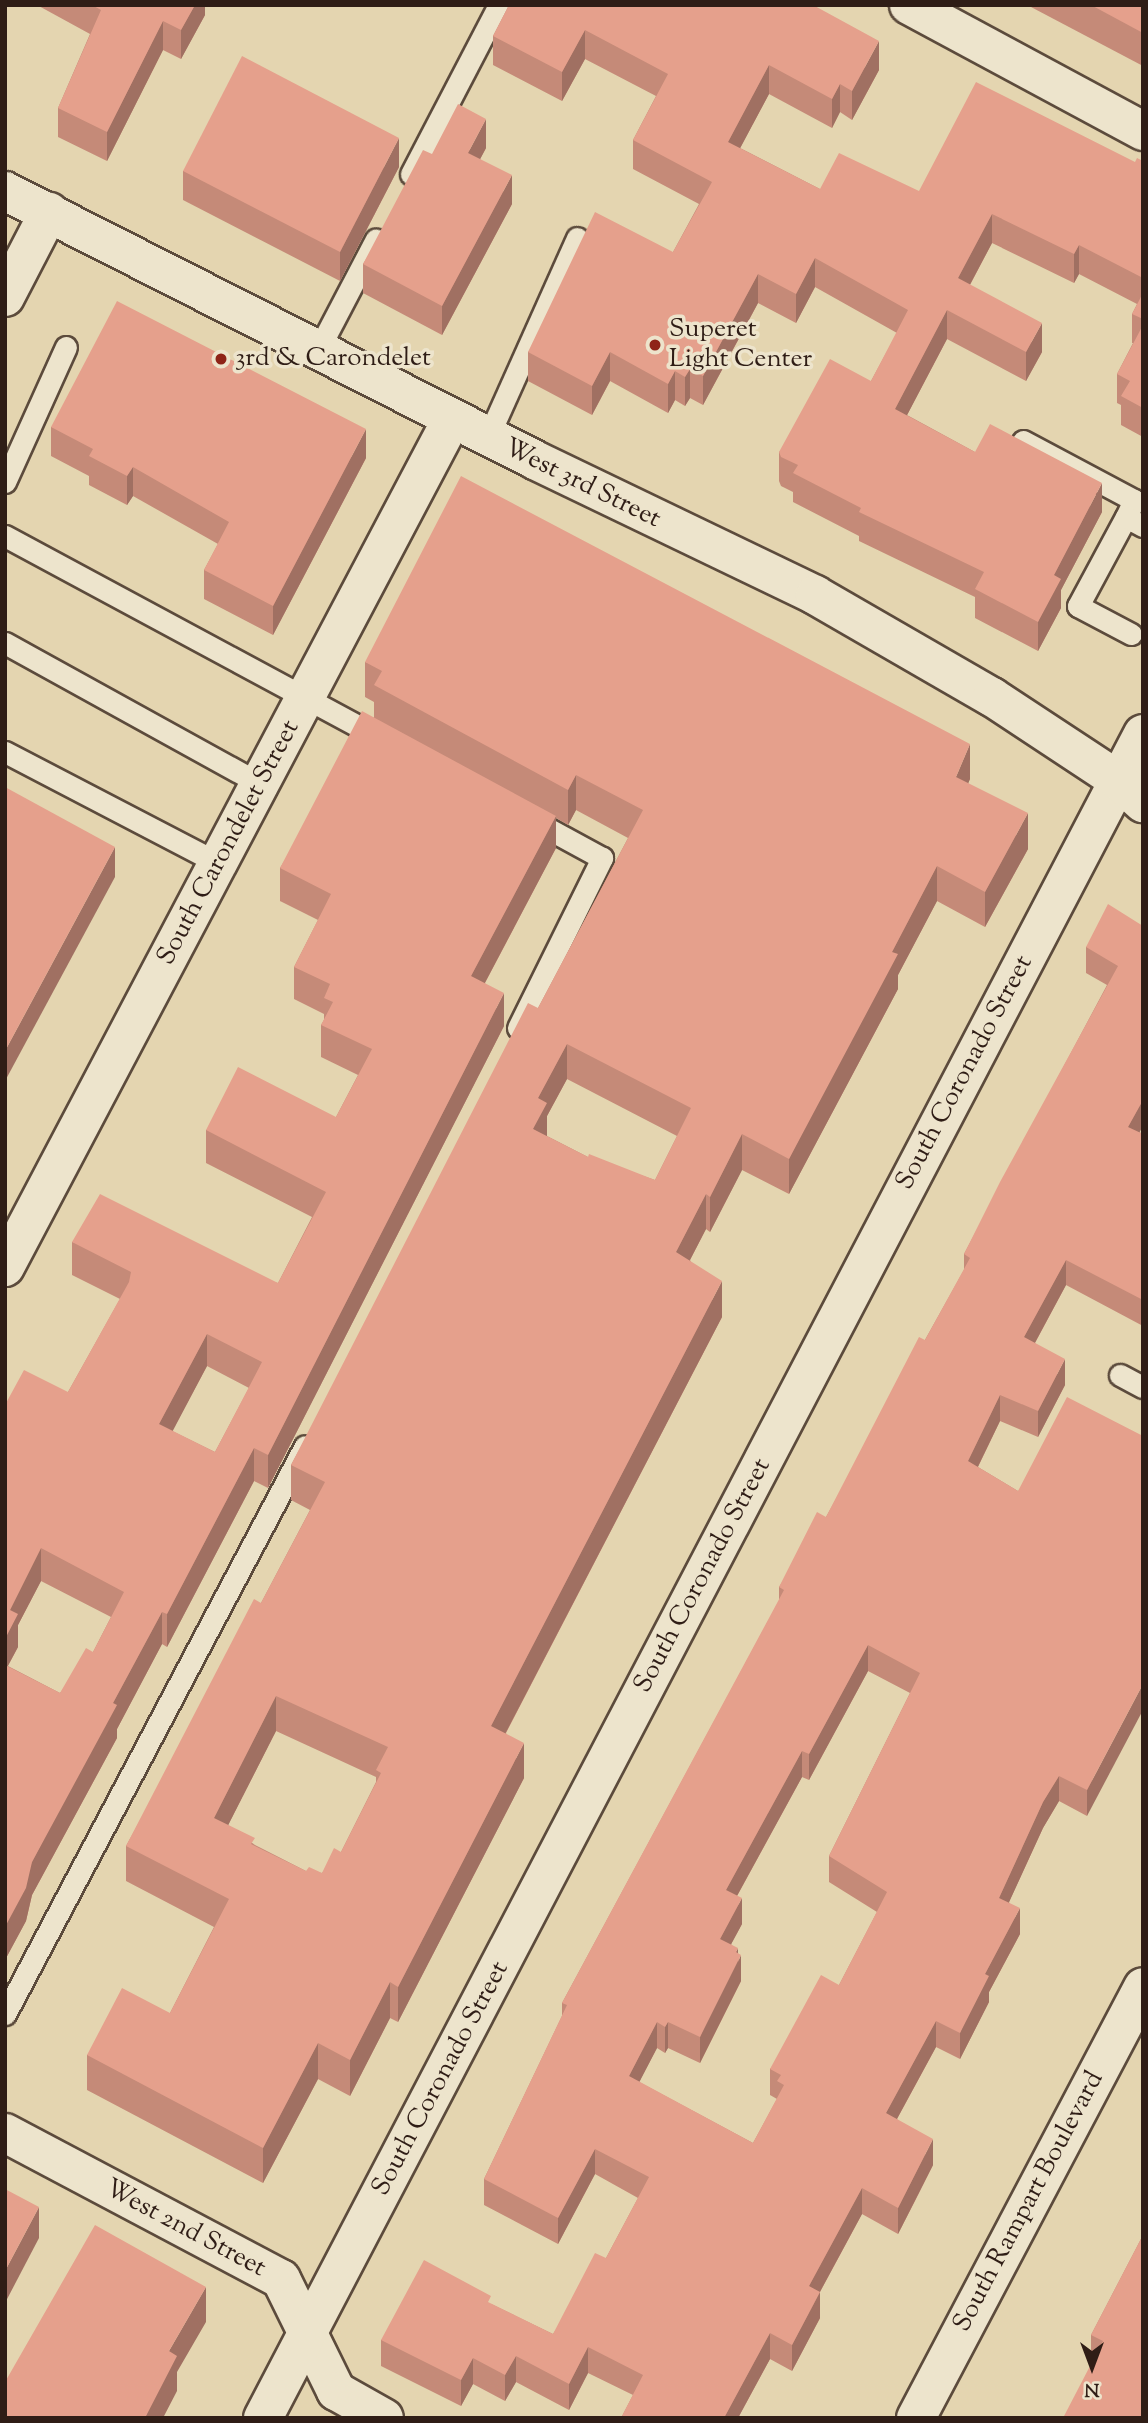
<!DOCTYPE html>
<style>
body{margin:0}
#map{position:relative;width:1148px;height:2423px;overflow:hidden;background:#e4d5b0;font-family:"Sorts Mill Goudy",serif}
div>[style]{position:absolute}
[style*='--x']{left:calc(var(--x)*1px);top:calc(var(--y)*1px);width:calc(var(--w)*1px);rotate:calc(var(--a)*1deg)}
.roads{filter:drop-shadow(2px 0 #5c4b3c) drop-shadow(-2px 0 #5c4b3c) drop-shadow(0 2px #5c4b3c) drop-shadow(0 -2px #5c4b3c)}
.lane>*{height:21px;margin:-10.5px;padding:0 10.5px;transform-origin:10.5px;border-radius:10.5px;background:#ede4cc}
.street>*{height:38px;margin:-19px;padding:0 19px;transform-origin:19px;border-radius:19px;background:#ede4cc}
.secondary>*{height:38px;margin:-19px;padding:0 19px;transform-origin:19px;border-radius:19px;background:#ede4cc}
.wall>*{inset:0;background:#c58a78}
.shaded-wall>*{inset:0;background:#a07062}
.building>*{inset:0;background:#e5a08c}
.dots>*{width:19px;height:19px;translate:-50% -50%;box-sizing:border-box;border:4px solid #ede4cc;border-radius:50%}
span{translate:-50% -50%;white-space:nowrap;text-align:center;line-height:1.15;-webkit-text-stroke:7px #ede4cc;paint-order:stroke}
.poi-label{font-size:26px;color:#2f1d16}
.left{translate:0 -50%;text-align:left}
.street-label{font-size:26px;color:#2f1d16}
.frame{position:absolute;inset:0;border:7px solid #2f1d16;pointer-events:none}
.north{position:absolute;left:1057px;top:2332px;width:70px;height:70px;-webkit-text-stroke:5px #ede4cc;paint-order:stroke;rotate:180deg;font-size:19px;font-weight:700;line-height:28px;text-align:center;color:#2f1d16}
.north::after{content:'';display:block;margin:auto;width:24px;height:32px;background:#2f1d16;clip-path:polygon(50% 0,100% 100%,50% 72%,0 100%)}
</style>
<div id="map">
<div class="roads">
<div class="lane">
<i style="--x:411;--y:174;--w:191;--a:-62.5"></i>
<i style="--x:317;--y:352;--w:127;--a:-62.4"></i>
<i style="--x:488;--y:437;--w:218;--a:-65.9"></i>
<i style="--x:1023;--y:441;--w:126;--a:28"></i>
<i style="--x:1134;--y:500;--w:19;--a:115"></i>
<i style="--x:5;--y:482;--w:148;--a:-65.7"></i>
<i style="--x:5;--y:536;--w:424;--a:28.3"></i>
<i style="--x:1131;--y:634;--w:60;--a:-152.2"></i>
<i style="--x:1078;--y:606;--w:101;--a:-61.7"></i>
<i style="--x:1126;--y:517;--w:19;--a:28"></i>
<i style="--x:5;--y:643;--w:291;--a:28.9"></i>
<i style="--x:5;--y:752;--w:240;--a:27.5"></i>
<i style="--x:518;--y:1028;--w:190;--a:-63.7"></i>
<i style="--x:602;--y:858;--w:80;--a:-151.5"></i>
<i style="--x:1120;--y:1375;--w:26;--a:28"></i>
<i style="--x:5;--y:2014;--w:642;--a:-62.16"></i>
</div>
<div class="street">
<i style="--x:909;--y:5;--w:266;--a:28.3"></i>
<i style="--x:5;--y:297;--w:96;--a:-62.6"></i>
<i style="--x:5;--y:1267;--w:959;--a:-62.21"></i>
<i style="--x:5;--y:2133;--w:312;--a:27.9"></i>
<i style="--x:281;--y:2279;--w:125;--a:63.8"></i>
<i style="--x:336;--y:2391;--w:55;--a:29.4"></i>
<i style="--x:263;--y:2418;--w:1900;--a:-62.41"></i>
</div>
<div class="secondary">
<i style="--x:5;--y:191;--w:594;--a:26.91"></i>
<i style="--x:535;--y:460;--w:311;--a:25.7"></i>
<i style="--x:815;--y:595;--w:204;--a:30"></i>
<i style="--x:992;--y:697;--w:151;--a:33.4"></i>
<i style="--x:1118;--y:780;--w:34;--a:43"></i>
<i style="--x:916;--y:2418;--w:487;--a:-62.2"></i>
</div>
</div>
<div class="wall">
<i style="clip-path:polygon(37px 5px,205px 5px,205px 15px,181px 59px,163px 50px,107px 161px,58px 137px,58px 108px,90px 34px)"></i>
<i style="clip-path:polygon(509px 5px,879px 70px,852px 120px,840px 112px,832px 128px,769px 94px,740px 148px,820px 189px,919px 191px,1143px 161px,1143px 437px,1121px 425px,1121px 405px,1117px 403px,1117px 374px,1133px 343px,1132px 343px,1132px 314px,1137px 304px,1079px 274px,1074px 283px,992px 243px,970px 285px,1042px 352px,1026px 381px,947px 339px,907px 415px,975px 452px,1102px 512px,1061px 590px,1061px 608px,1038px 651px,975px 618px,975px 597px,859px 541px,859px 536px,793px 502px,793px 492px,781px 486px,779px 481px,779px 452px,871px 381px,897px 333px,815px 287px,796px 323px,758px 303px,703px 405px,690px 398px,685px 406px,675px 400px,668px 413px,610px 381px,592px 415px,528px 381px,528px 352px,673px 252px,699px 204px,633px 169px,633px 140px,656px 96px,585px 59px,562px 101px,493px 65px,493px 36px)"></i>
<i style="clip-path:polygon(1031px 5px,1143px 5px,1143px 66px,1031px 7px)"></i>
<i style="clip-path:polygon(486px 148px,480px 159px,512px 204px,442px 335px,363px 293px,363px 264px,432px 154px)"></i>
<i style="clip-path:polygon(399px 167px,340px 281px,183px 200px,183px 171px)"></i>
<i style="clip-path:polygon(51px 427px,366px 458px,273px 635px,204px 599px,204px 570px,218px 544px,133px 496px,127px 505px,89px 485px,89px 476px,51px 456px)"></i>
<i style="clip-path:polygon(evenodd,365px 662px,970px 779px,968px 783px,1028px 849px,985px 927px,937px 901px,898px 975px,898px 989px,789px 1194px,742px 1170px,710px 1232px,706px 1229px,690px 1260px,722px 1317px,506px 1733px,524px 1778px,398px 2022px,390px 2018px,350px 2096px,318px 2079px,263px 2183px,87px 2090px,87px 2055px,170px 2013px,214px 1927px,126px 1881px,126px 1846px,261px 1603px,310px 1510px,291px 1500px,291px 1465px,538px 1008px,628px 838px,576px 810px,568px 825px,556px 818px,556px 848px,485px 983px,504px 1026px,268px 1488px,254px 1481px,167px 1647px,162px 1644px,117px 1729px,117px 1738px,32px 1895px,26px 1921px,5px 1960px,5px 1405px,68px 1392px,120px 1299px,72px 1275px,72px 1242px,278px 1283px,312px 1217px,206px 1163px,206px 1130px,336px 1117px,358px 1075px,321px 1057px,321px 1025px,324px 1020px,324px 1014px,294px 999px,294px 967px,318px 920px,280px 901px,280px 868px,374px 717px,374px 702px,365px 697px,365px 662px,567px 1079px,677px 1136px,655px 1180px,588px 1157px,547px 1136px,547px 1116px,567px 1079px,365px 662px,207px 1366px,249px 1388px,215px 1452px,172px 1431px,207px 1366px,365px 662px,41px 1581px,111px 1617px,93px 1652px,60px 1693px,8px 1666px,18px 1647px,18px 1625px,41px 1581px,365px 662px,276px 1731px,376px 1777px,376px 1782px,341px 1852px,322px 1873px,306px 1871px,255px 1845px,228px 1825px,276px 1731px)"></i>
<i style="clip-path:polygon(evenodd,1143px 926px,1143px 1126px,1139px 1132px,1143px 1134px,1143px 1326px,1066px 1285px,1035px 1343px,1065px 1385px,1038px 1437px,1000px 1421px,978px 1467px,1018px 1491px,1143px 1436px,1087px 1816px,1059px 1801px,1043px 1828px,1009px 1902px,1020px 1934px,989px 1992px,989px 2002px,960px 2059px,936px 2047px,897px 2119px,933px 2165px,915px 2201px,898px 2234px,862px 2214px,820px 2292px,820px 2318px,792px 2371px,770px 2359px,738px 2418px,621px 2418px,633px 2395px,588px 2373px,569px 2410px,516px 2382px,505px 2401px,473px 2384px,461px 2406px,381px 2366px,381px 2340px,491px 2304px,553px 2334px,606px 2258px,638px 2198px,595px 2174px,558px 2244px,484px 2205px,484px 2179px,562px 2016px,562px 2003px,779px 1601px,779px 1587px,826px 1517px,964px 1270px,964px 1254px,1107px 985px,1086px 973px,1086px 947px,1143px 926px,868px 1671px,910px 1693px,829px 1856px,829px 1882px,877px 1912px,839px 1985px,770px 2069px,770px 2095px,777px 2099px,753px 2143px,639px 2082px,657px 2048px,665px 2053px,668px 2048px,700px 2063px,741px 1981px,738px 1953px,731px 1944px,742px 1924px,737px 1896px,802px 1777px,809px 1780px,868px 1671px)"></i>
<i style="clip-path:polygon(1143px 2235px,1143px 2418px,1091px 2364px,1091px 2335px)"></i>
</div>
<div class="shaded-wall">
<i style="clip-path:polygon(195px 5px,205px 5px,205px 15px,181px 59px,181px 30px)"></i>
<i style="clip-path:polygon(163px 21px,163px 50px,107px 161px,107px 132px)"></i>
<i style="clip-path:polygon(585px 30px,585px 59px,562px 101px,562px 72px)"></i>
<i style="clip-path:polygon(879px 41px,879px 70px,852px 120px,852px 91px)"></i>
<i style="clip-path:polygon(769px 65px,769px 94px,728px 171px,728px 142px)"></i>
<i style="clip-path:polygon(840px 84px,840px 112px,832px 128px,832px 99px)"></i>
<i style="clip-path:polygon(486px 119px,486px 148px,468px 182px,468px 153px)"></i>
<i style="clip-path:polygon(399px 138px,399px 167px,340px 281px,340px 252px)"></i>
<i style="clip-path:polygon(512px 175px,512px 204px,442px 335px,442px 306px)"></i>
<i style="clip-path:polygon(992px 214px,992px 243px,958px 307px,958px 278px)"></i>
<i style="clip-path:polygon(1079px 245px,1079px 274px,1074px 283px,1074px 254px)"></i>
<i style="clip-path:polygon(815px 258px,815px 287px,796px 323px,796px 294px)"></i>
<i style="clip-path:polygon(758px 274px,758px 303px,703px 405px,703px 376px)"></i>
<i style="clip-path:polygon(947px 310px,947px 339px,895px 438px,895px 409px)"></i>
<i style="clip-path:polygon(1042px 323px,1042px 352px,1026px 381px,1026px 352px)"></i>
<i style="clip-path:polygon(610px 352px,610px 381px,592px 415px,592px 386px)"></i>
<i style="clip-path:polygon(690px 369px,690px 398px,685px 406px,685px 377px)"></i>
<i style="clip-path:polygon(675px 371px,675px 400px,668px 413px,668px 384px)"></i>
<i style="clip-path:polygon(366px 429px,366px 458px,273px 635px,273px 606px)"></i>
<i style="clip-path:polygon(133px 467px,133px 496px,127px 505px,127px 476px)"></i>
<i style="clip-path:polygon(1102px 483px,1102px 512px,1061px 590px,1061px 608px,1038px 651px,1038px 622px,1054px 575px)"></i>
<i style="clip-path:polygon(970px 744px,970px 779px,956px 812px,956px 777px)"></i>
<i style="clip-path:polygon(576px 775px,576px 810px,568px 825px,568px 790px)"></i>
<i style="clip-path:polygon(1028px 813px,1028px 849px,985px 927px,985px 892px)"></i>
<i style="clip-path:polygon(556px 816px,556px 848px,471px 1009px,471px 976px)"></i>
<i style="clip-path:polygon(115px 847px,115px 877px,5px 1081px,5px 1051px)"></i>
<i style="clip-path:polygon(937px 866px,937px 901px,898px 975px,898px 989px,789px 1194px,789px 1159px,892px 952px)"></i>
<i style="clip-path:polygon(504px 993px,504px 1026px,268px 1488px,268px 1455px)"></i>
<i style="clip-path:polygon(567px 1044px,567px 1079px,547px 1116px,547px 1138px,533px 1129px,538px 1098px)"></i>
<i style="clip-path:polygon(1143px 1100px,1143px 1126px,1128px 1153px,1128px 1127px)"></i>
<i style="clip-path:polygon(742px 1134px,742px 1170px,710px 1232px,710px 1197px)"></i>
<i style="clip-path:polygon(706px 1194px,706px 1229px,676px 1287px,676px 1252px)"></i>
<i style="clip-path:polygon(1066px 1260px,1066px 1285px,1024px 1363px,1024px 1337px)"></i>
<i style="clip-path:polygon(722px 1281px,722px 1317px,491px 1761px,491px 1726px)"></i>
<i style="clip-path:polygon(207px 1334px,207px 1366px,159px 1457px,159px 1424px)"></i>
<i style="clip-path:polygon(1065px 1359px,1065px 1385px,1038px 1437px,1038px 1411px)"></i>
<i style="clip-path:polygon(1000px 1395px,1000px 1421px,968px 1487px,968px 1461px)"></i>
<i style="clip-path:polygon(254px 1448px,254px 1481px,167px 1647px,167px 1614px)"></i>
<i style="clip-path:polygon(41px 1548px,41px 1581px,18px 1625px,18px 1647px,5px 1671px,5px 1639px,10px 1610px)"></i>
<i style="clip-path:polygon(162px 1612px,162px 1644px,117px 1729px,117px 1738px,32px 1895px,26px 1921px,5px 1960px,5px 1927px,32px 1862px,113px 1703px)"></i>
<i style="clip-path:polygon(868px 1645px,868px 1671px,809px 1780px,809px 1754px)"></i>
<i style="clip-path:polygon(1143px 1684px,1143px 1710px,1087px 1816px,1087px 1790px)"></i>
<i style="clip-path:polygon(276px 1696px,276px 1731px,214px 1853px,214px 1818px)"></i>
<i style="clip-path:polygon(524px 1743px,524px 1778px,398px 2022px,398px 1987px)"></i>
<i style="clip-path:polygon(802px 1751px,802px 1777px,726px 1916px,726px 1890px)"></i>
<i style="clip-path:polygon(1059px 1776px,1059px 1801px,1043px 1828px,999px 1924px,999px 1898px,1043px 1802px)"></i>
<i style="clip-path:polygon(742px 1898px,742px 1924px,720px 1965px,720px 1939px)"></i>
<i style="clip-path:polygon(1020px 1908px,1020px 1934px,989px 1992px,989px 2002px,960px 2059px,960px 2033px,985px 1974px)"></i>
<i style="clip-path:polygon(738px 1948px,738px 1962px,741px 1955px,741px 1981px,700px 2063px,700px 2037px)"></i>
<i style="clip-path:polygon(390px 1982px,390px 2018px,350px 2096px,350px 2060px)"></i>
<i style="clip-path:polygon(936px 2021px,936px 2047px,886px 2139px,886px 2113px)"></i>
<i style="clip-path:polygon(657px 2022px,657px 2048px,629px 2102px,629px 2076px)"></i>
<i style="clip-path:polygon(668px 2022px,668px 2048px,665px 2053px,665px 2027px)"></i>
<i style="clip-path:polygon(318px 2043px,318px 2079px,263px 2183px,263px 2148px)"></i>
<i style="clip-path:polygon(933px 2139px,933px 2165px,898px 2234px,898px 2208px)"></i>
<i style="clip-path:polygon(595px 2149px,595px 2174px,558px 2244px,558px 2218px)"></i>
<i style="clip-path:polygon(862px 2188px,862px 2214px,809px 2312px,809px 2286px)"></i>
<i style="clip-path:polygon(39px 2207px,39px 2238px,5px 2303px,5px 2271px)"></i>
<i style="clip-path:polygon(206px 2287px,206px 2322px,177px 2372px,177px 2391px,163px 2418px,145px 2418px,169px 2351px)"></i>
<i style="clip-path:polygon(820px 2292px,820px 2318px,792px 2371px,792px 2345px)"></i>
<i style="clip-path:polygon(770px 2333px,770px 2359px,738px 2418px,724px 2418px)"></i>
<i style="clip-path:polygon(588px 2347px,588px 2373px,569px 2410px,569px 2384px)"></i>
<i style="clip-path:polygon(516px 2356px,516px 2382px,505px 2401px,505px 2375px)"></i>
<i style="clip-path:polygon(473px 2358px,473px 2384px,461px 2406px,461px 2380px)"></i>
</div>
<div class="building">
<i style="clip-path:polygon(92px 5px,195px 5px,181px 30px,163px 21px,107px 132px,58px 108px,101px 10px)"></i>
<i style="clip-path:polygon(509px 5px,813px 5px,879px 41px,852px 91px,840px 84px,832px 99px,769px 65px,728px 142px,820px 189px,839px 153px,919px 191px,976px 82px,1135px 162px,1137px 158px,1143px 161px,1143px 278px,1079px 245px,1074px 254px,992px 214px,958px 278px,1042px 323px,1026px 352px,947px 310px,895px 409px,975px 452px,990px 424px,1102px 483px,1054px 575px,1061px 579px,1038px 622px,975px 589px,984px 572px,859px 512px,861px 508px,793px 473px,798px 465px,781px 457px,779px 452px,830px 359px,871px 381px,908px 310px,815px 258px,796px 294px,758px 274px,703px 376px,690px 369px,685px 377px,675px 371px,668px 384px,610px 352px,592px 386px,528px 352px,595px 212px,673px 252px,712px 182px,633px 140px,668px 74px,585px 30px,562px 72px,493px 36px)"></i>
<i style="clip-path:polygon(1091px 5px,1143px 5px,1143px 33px)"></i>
<i style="clip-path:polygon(242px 56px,399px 138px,340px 252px,183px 171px)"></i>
<i style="clip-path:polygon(458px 104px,486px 119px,468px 153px,512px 175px,442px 306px,363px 264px,423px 150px,432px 154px)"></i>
<i style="clip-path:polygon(1143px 293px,1143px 319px,1132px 314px)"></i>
<i style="clip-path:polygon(117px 301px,366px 429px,273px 606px,204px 570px,229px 522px,133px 467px,127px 476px,89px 456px,93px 449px,51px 427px)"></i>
<i style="clip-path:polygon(1143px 325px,1143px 408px,1121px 396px,1130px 381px,1117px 374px)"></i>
<i style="clip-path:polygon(evenodd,461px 476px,970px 744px,956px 777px,1028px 813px,985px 892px,937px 866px,892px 952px,898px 954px,789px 1159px,742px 1134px,710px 1197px,706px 1194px,676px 1252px,722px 1281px,491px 1726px,524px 1743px,398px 1987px,390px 1982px,350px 2060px,318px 2043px,263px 2148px,87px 2055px,122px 1988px,170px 2013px,229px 1899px,126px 1846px,254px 1599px,261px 1603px,325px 1482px,291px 1465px,528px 1003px,538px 1008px,643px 810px,576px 775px,568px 790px,374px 685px,382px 671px,365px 662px,461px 476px,567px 1044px,691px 1108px,655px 1180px,589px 1154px,588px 1157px,533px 1129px,547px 1103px,538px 1098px,567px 1044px,461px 476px,276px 1696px,388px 1747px,376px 1770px,381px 1773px,341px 1852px,334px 1848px,322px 1873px,309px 1867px,306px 1871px,251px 1844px,255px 1838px,214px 1818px,276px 1696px)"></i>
<i style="clip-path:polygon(evenodd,362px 711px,556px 816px,471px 976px,504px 993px,268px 1455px,254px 1448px,167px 1614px,162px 1612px,113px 1703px,117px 1705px,32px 1862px,26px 1888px,5px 1927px,5px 1665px,60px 1693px,86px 1648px,93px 1652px,124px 1592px,41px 1548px,10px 1610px,18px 1614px,5px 1639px,5px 1405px,24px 1370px,68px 1392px,129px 1282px,131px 1272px,72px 1242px,100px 1194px,278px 1283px,326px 1192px,206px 1130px,238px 1067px,336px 1117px,372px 1049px,321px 1025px,333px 1002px,324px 998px,330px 984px,294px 967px,331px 894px,280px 868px,362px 711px,207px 1334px,262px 1362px,215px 1452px,159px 1424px,207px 1334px)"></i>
<i style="clip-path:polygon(5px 787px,115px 847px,5px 1051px)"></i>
<i style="clip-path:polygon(evenodd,1108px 904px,1143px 926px,1143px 1100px,1128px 1127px,1143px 1134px,1143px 1300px,1066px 1260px,1024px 1337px,1065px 1359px,1038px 1411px,1000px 1395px,968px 1461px,1018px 1491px,1067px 1397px,1143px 1436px,1143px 1684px,1087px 1790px,1059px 1776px,1043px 1802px,999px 1898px,1020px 1908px,985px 1974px,989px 1976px,960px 2033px,936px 2021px,886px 2113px,933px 2139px,898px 2208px,862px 2188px,809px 2286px,820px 2292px,792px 2345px,770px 2333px,724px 2418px,621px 2418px,643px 2375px,588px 2347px,569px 2384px,516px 2356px,505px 2375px,473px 2358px,461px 2380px,381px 2340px,424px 2260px,491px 2296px,488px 2302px,553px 2334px,595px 2253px,606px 2258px,649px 2177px,595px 2149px,558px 2218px,484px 2179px,567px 2005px,562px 2003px,784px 1590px,779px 1587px,817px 1512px,826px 1517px,919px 1337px,925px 1340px,970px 1258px,964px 1254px,1000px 1182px,1118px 966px,1086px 947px,1108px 904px,868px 1645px,920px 1673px,829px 1856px,887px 1892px,839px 1985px,821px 1975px,770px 2069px,781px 2075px,777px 2081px,784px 2085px,753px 2143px,629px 2076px,657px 2022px,665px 2027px,668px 2022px,700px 2037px,741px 1955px,736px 1952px,738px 1948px,720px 1939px,742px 1898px,726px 1890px,802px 1751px,809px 1754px,868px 1645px)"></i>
<i style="clip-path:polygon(5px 2189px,39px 2207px,5px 2271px)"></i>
<i style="clip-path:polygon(95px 2225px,206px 2287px,169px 2351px,177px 2356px,145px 2418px,5px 2418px,5px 2382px)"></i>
<i style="clip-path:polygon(1143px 2235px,1143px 2418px,1063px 2418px,1103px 2341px,1091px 2335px)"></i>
</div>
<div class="dots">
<i style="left:655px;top:345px;background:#8f2418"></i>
<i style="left:221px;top:359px;background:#8f2418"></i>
</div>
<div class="poi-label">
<span class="left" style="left:669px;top:345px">Superet<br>Light Center</span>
<span class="left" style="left:235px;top:359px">3rd &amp; Carondelet</span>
</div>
<div class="street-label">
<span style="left:582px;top:484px;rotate:26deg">West 3rd Street</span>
<span style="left:229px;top:843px;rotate:-62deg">South Carondelet Street</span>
<span style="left:965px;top:1073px;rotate:-62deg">South Coronado Street</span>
<span style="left:703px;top:1576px;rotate:-62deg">South Coronado Street</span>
<span style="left:441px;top:2079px;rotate:-62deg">South Coronado Street</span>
<span style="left:1029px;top:2202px;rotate:-62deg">South Rampart Boulevard</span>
<span style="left:185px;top:2229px;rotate:28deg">West 2nd Street</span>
</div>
<div class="frame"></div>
<div class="north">N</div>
</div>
